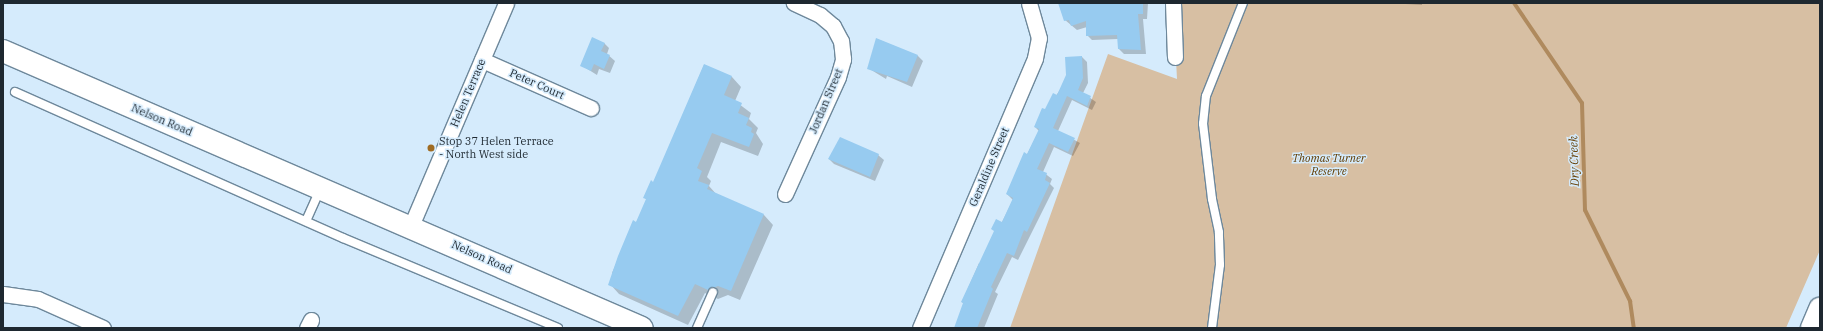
<!DOCTYPE html>
<style>
body{margin:0}
#map{position:relative;width:1823px;height:331px;overflow:hidden;background:#d5ebfc;font-family:"IBM Plex Serif",serif}
div>[style]{position:absolute}
[style*='--x']{left:calc(var(--x)*1px);top:calc(var(--y)*1px);width:calc(var(--w)*1px);rotate:calc(var(--a)*1deg)}
.green>*{inset:0;background:#d7bfa3}
.shadow>*{inset:0;background:#0003}
.stream>*{height:4px;margin:-2px;padding:0 2px;transform-origin:2px;border-radius:2px;background:#af8a5e}
.building>*{inset:0;background:#97cbf0}
.roads{filter:drop-shadow(1px 0 #6e889b) drop-shadow(-1px 0 #6e889b) drop-shadow(0 1px #6e889b) drop-shadow(0 -1px #6e889b)}
.service>*{height:8px;margin:-4px;padding:0 4px;transform-origin:4px;border-radius:4px;background:#fff}
.minor>*{height:15px;margin:-7.5px;padding:0 7.5px;transform-origin:7.5px;border-radius:7.5px;background:#fff}
.secondary>*{height:22px;margin:-11px;padding:0 11px;transform-origin:11px;border-radius:11px;background:#fff}
.trunk>*{height:22px;margin:-11px;padding:0 11px;transform-origin:11px;border-radius:11px;background:#fff}
.dots>*{width:11px;height:11px;translate:-50% -50%;box-sizing:border-box;border:2px solid #d5ebfc;border-radius:50%}
span{translate:-50% -50%;white-space:nowrap;text-align:center;line-height:1.15;-webkit-text-stroke:3px #d5ebfc;paint-order:stroke}
.street-label{font-size:11px;color:#1e2830}
.poi-label{font-size:11px;color:#1e2830}
.left{translate:0 -50%;text-align:left}
.park-label{font-size:11px;color:#603b00;font-style:italic}
.water-label{font-size:12px;color:#69440b;font-style:italic}
.frame{position:absolute;inset:0;border:4px solid #1e2830;pointer-events:none}
</style>
<div id="map">
<div class="green">
<i style="clip-path:polygon(1173px 3px,1820px 3px,1820px 250px,1786px 328px,1010px 328px,1108px 54px,1177px 79px)"></i>
</div>
<div class="shadow">
<i style="clip-path:polygon(1059px 3px,1148px 3px,1147px 19px,1143px 19px,1146px 54px,1124px 54px,1119px 49px,1118px 39px,1092px 40px,1087px 35px,1087px 27px,1077px 30px,1065px 20px)"></i>
<i style="clip-path:polygon(1389px 3px,1422px 3px,1422px 5px)"></i>
<i style="clip-path:polygon(877px 39px,918px 56px,923px 61px,912px 87px,887px 76px,886px 79px,868px 68px)"></i>
<i style="clip-path:polygon(604px 43px,609px 48px,607px 54px,615px 61px,610px 73px,599px 69px,597px 75px,581px 65px)"></i>
<i style="clip-path:polygon(1082px 57px,1087px 62px,1088px 83px,1083px 93px,1096px 102px,1092px 110px,1072px 100px,1058px 131px,1080px 143px,1073px 156px,1054px 147px,1043px 172px,1052px 179px,1050px 184px,1054px 188px,1018px 260px,1012px 257px,995px 292px,998px 294px,984px 328px,955px 328px,964px 304px,962px 302px,979px 263px,981px 264px,1013px 200px,1007px 194px,1039px 131px,1035px 127px)"></i>
<i style="clip-path:polygon(704px 65px,732px 77px,741px 87px,735px 101px,751px 113px,749px 119px,758px 128px,756px 133px,763px 144px,758px 156px,721px 142px,707px 177px,711px 181px,709px 186px,717px 195px,764px 215px,773px 225px,740px 300px,728px 295px,718px 299px,705px 293px,688px 325px,619px 294px,610px 284px,614px 275px,612px 273px,634px 222px,636px 223px,647px 200px,644px 197px,654px 183px)"></i>
<i style="clip-path:polygon(878px 155px,884px 160px,875px 181px,834px 164px,829px 159px)"></i>
</div>
<div class="stream">
<i style="--x:1514;--y:3;--w:121;--a:55.8"></i>
<i style="--x:1582;--y:103;--w:107;--a:88.4"></i>
<i style="--x:1585;--y:210;--w:102;--a:63.7"></i>
<i style="--x:1630;--y:301;--w:27;--a:82"></i>
</div>
<div class="building">
<i style="clip-path:polygon(1058px 3px,1143px 3px,1143px 14px,1138px 14px,1141px 50px,1118px 49px,1117px 35px,1086px 36px,1086px 21px,1071px 26px,1069px 20px,1064px 21px)"></i>
<i style="clip-path:polygon(592px 37px,605px 43px,601px 51px,610px 55px,604px 69px,594px 64px,591px 71px,580px 66px)"></i>
<i style="clip-path:polygon(876px 38px,918px 55px,907px 82px,867px 69px)"></i>
<i style="clip-path:polygon(1082px 56px,1083px 78px,1078px 90px,1091px 96px,1087px 106px,1067px 96px,1053px 128px,1075px 138px,1068px 152px,1049px 143px,1037px 169px,1047px 173px,1045px 180px,1050px 183px,1027px 232px,1024px 230px,1014px 256px,1007px 253px,991px 287px,993px 289px,977px 328px,954px 328px,963px 303px,961px 302px,994px 231px,991px 229px,996px 219px,1002px 222px,1013px 198px,1006px 194px,1024px 152px,1027px 154px,1039px 129px,1034px 127px,1042px 108px,1045px 109px,1053px 93px,1057px 95px,1066px 75px,1065px 57px)"></i>
<i style="clip-path:polygon(704px 64px,732px 76px,724px 95px,742px 103px,738px 113px,749px 118px,746px 125px,752px 128px,751px 132px,754px 134px,749px 147px,712px 133px,697px 168px,702px 171px,698px 181px,709px 185px,707px 189px,764px 214px,731px 291px,718px 286px,708px 290px,695px 284px,678px 316px,608px 285px,618px 256px,633px 220px,636px 222px,646px 199px,643px 198px,651px 180px,653px 182px)"></i>
<i style="clip-path:polygon(840px 137px,879px 154px,870px 177px,828px 159px)"></i>
</div>
<div class="roads">
<div class="service">
<i style="--x:15;--y:92;--w:359;--a:24"></i>
<i style="--x:343;--y:238;--w:233;--a:22.7"></i>
<i style="--x:306;--y:221;--w:35;--a:-66"></i>
<i style="--x:697;--y:328;--w:39;--a:-66"></i>
<i style="--x:1212;--y:328;--w:64;--a:-82.8"></i>
<i style="--x:1220;--y:265;--w:33;--a:-92"></i>
<i style="--x:1219;--y:232;--w:34;--a:-102"></i>
<i style="--x:1212;--y:199;--w:76;--a:-96.8"></i>
<i style="--x:1203;--y:124;--w:28;--a:-84"></i>
<i style="--x:1206;--y:96;--w:100;--a:-68.3"></i>
</div>
<div class="minor">
<i style="--x:1173;--y:3;--w:54;--a:87.9"></i>
<i style="--x:482;--y:60;--w:119;--a:23.8"></i>
<i style="--x:785;--y:194;--w:128;--a:-65.6"></i>
<i style="--x:838;--y:77;--w:19;--a:-74"></i>
<i style="--x:843;--y:59;--w:18;--a:-96"></i>
<i style="--x:841;--y:41;--w:17;--a:-118"></i>
<i style="--x:833;--y:26;--w:17;--a:-140"></i>
<i style="--x:820;--y:15;--w:29;--a:-155"></i>
<i style="--x:411;--y:226;--w:242;--a:-66.9"></i>
<i style="--x:3;--y:294;--w:35;--a:8"></i>
<i style="--x:38;--y:299;--w:71;--a:24"></i>
<i style="--x:307;--y:328;--w:9;--a:-63"></i>
<i style="--x:920;--y:328;--w:293;--a:-66.9"></i>
<i style="--x:1035;--y:58;--w:20;--a:-79"></i>
<i style="--x:1039;--y:38;--w:36;--a:-106"></i>
</div>
<div class="secondary">
<i style="--x:3;--y:51;--w:696;--a:23.44"></i>
</div>
<div class="trunk">
<i style="--x:1812;--y:328;--w:21;--a:-67"></i>
</div>
</div>
<div class="dots">
<i style="left:431px;top:148px;background:#9f6b22"></i>
</div>
<div class="street-label">
<span style="left:537px;top:84px;rotate:24deg">Peter Court</span>
<span style="left:468px;top:93px;rotate:-67deg">Helen Terrace</span>
<span style="left:826px;top:101px;rotate:-67deg">Jordan Street</span>
<span style="left:162px;top:120px;rotate:23deg">Nelson Road</span>
<span style="left:989px;top:167px;rotate:-67deg">Geraldine Street</span>
<span style="left:482px;top:257px;rotate:24deg">Nelson Road</span>
</div>
<div class="poi-label">
<span class="left" style="left:439px;top:148px">Stop 37 Helen Terrace<br>- North West side</span>
</div>
<div class="park-label">
<span style="left:1329px;top:165px">Thomas Turner<br>Reserve</span>
</div>
<div class="water-label">
<span style="left:1574px;top:161px;rotate:-92deg">Dry Creek</span>
</div>
<div class="frame"></div>
</div>
